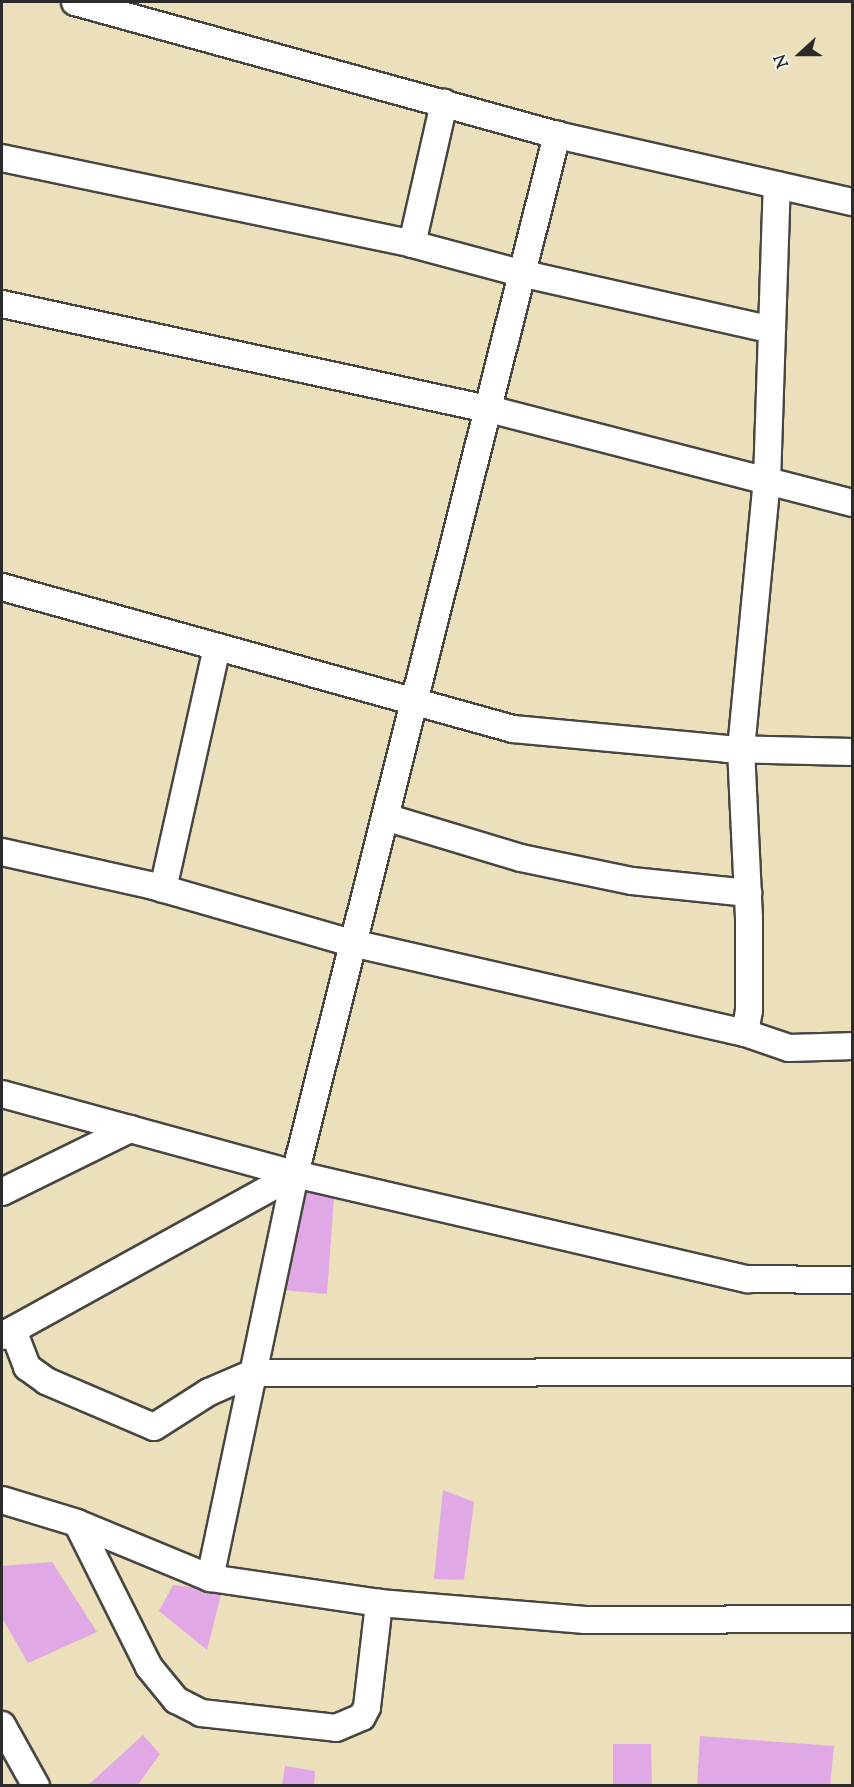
<!DOCTYPE html>
<style>
body{margin:0}
#map{position:relative;width:854px;height:1787px;overflow:hidden;background:#ebdfbc;font-family:"Sorts Mill Goudy",serif}
div>[style]{position:absolute}
[style*='--x']{left:calc(var(--x)*1px);top:calc(var(--y)*1px);width:calc(var(--w)*1px);rotate:calc(var(--a)*1deg)}
.building>*{inset:0;background:#e0a8e5}
.roads{filter:drop-shadow(2px 0 #484641) drop-shadow(-2px 0 #484641) drop-shadow(0 2px #484641) drop-shadow(0 -2px #484641)}
.minor>*{height:26px;margin:-13px;padding:0 13px;transform-origin:13px;border-radius:13px;background:#fff}
span{translate:-50% -50%;white-space:nowrap;text-align:center;line-height:1.15;-webkit-text-stroke:4.5px #f6f6f2;paint-order:stroke}
.frame{position:absolute;inset:0;border:3px solid #2b2b2b;pointer-events:none}
.north{position:absolute;left:770px;top:24px;width:60px;height:60px;-webkit-text-stroke:4px #f6f6f2;paint-order:stroke;rotate:249deg;font-size:16px;font-weight:700;line-height:24px;text-align:center;color:#2b2b2b}
.north::after{content:'';display:block;margin:auto;width:21px;height:27px;background:#2b2b2b;clip-path:polygon(50% 0,100% 100%,50% 72%,0 100%)}
</style>
<div id="map">
<div class="building">
<i style="clip-path:polygon(302px 1189px,334px 1198px,327px 1294px,282px 1290px)"></i>
<i style="clip-path:polygon(443px 1490px,474px 1502px,464px 1580px,434px 1579px)"></i>
<i style="clip-path:polygon(52px 1562px,97px 1632px,28px 1663px,2px 1618px,2px 1566px)"></i>
<i style="clip-path:polygon(173px 1585px,222px 1591px,207px 1650px,159px 1611px)"></i>
<i style="clip-path:polygon(143px 1735px,160px 1754px,137px 1786px,87px 1786px)"></i>
<i style="clip-path:polygon(700px 1736px,834px 1746px,830px 1786px,697px 1786px)"></i>
<i style="clip-path:polygon(613px 1744px,651px 1744px,652px 1786px,613px 1786px)"></i>
<i style="clip-path:polygon(285px 1766px,315px 1771px,314px 1786px,282px 1786px)"></i>
</div>
<div class="roads">
<div class="minor">
<i style="--x:75;--y:2;--w:500;--a:15.43"></i>
<i style="--x:557;--y:135;--w:303;--a:12.8"></i>
<i style="--x:2;--y:158;--w:419;--a:11.8"></i>
<i style="--x:412;--y:244;--w:112;--a:15"></i>
<i style="--x:520;--y:273;--w:258;--a:12.7"></i>
<i style="--x:412;--y:244;--w:145;--a:-77.2"></i>
<i style="--x:2;--y:304;--w:494;--a:12.2"></i>
<i style="--x:485;--y:408;--w:379;--a:14.5"></i>
<i style="--x:2;--y:587;--w:530;--a:15.53"></i>
<i style="--x:513;--y:729;--w:215;--a:5.3"></i>
<i style="--x:727;--y:749;--w:125;--a:1.4"></i>
<i style="--x:385;--y:817;--w:142;--a:16.8"></i>
<i style="--x:521;--y:858;--w:113;--a:11.7"></i>
<i style="--x:632;--y:881;--w:117;--a:5.9"></i>
<i style="--x:2;--y:852;--w:156;--a:12.6"></i>
<i style="--x:154;--y:886;--w:206;--a:16.1"></i>
<i style="--x:352;--y:943;--w:403;--a:12.9"></i>
<i style="--x:745;--y:1033;--w:46;--a:18.8"></i>
<i style="--x:789;--y:1048;--w:63;--a:-1.8"></i>
<i style="--x:163;--y:889;--w:248;--a:-77.4"></i>
<i style="--x:745;--y:1033;--w:23;--a:-80"></i>
<i style="--x:749;--y:1010;--w:92;--a:-90"></i>
<i style="--x:749;--y:918;--w:169;--a:-92.7"></i>
<i style="--x:741;--y:749;--w:269;--a:-84.5"></i>
<i style="--x:767;--y:481;--w:296;--a:-88.1"></i>
<i style="--x:2;--y:1094;--w:304;--a:15.3"></i>
<i style="--x:295;--y:1174;--w:465;--a:13.1"></i>
<i style="--x:748;--y:1279;--w:104;--a:0.6"></i>
<i style="--x:2;--y:1192;--w:143;--a:-26.2"></i>
<i style="--x:13;--y:1330;--w:40;--a:69"></i>
<i style="--x:27;--y:1367;--w:24;--a:36"></i>
<i style="--x:46;--y:1381;--w:117;--a:23.1"></i>
<i style="--x:154;--y:1427;--w:65;--a:-32.5"></i>
<i style="--x:209;--y:1392;--w:48;--a:-23.4"></i>
<i style="--x:253;--y:1373;--w:599;--a:-0.1"></i>
<i style="--x:2;--y:1336;--w:335;--a:-28.9"></i>
<i style="--x:2;--y:1500;--w:78;--a:17"></i>
<i style="--x:77;--y:1523;--w:144;--a:22.5"></i>
<i style="--x:210;--y:1578;--w:171;--a:8.4"></i>
<i style="--x:379;--y:1603;--w:207;--a:4.7"></i>
<i style="--x:585;--y:1620;--w:267;--a:-0.2"></i>
<i style="--x:77;--y:1523;--w:161;--a:63.4"></i>
<i style="--x:149;--y:1667;--w:43;--a:50.7"></i>
<i style="--x:176;--y:1700;--w:28;--a:27"></i>
<i style="--x:201;--y:1713;--w:136;--a:6.3"></i>
<i style="--x:336;--y:1728;--w:28;--a:-23"></i>
<i style="--x:362;--y:1717;--w:11;--a:-63"></i>
<i style="--x:367;--y:1707;--w:105;--a:-83.4"></i>
<i style="--x:210;--y:1578;--w:413;--a:-78.1"></i>
<i style="--x:295;--y:1174;--w:1072;--a:-75.85"></i>
<i style="--x:2;--y:1725;--w:70;--a:60.9"></i>
</div>
</div>
<div class="frame"></div>
<div class="north">N</div>
</div>
